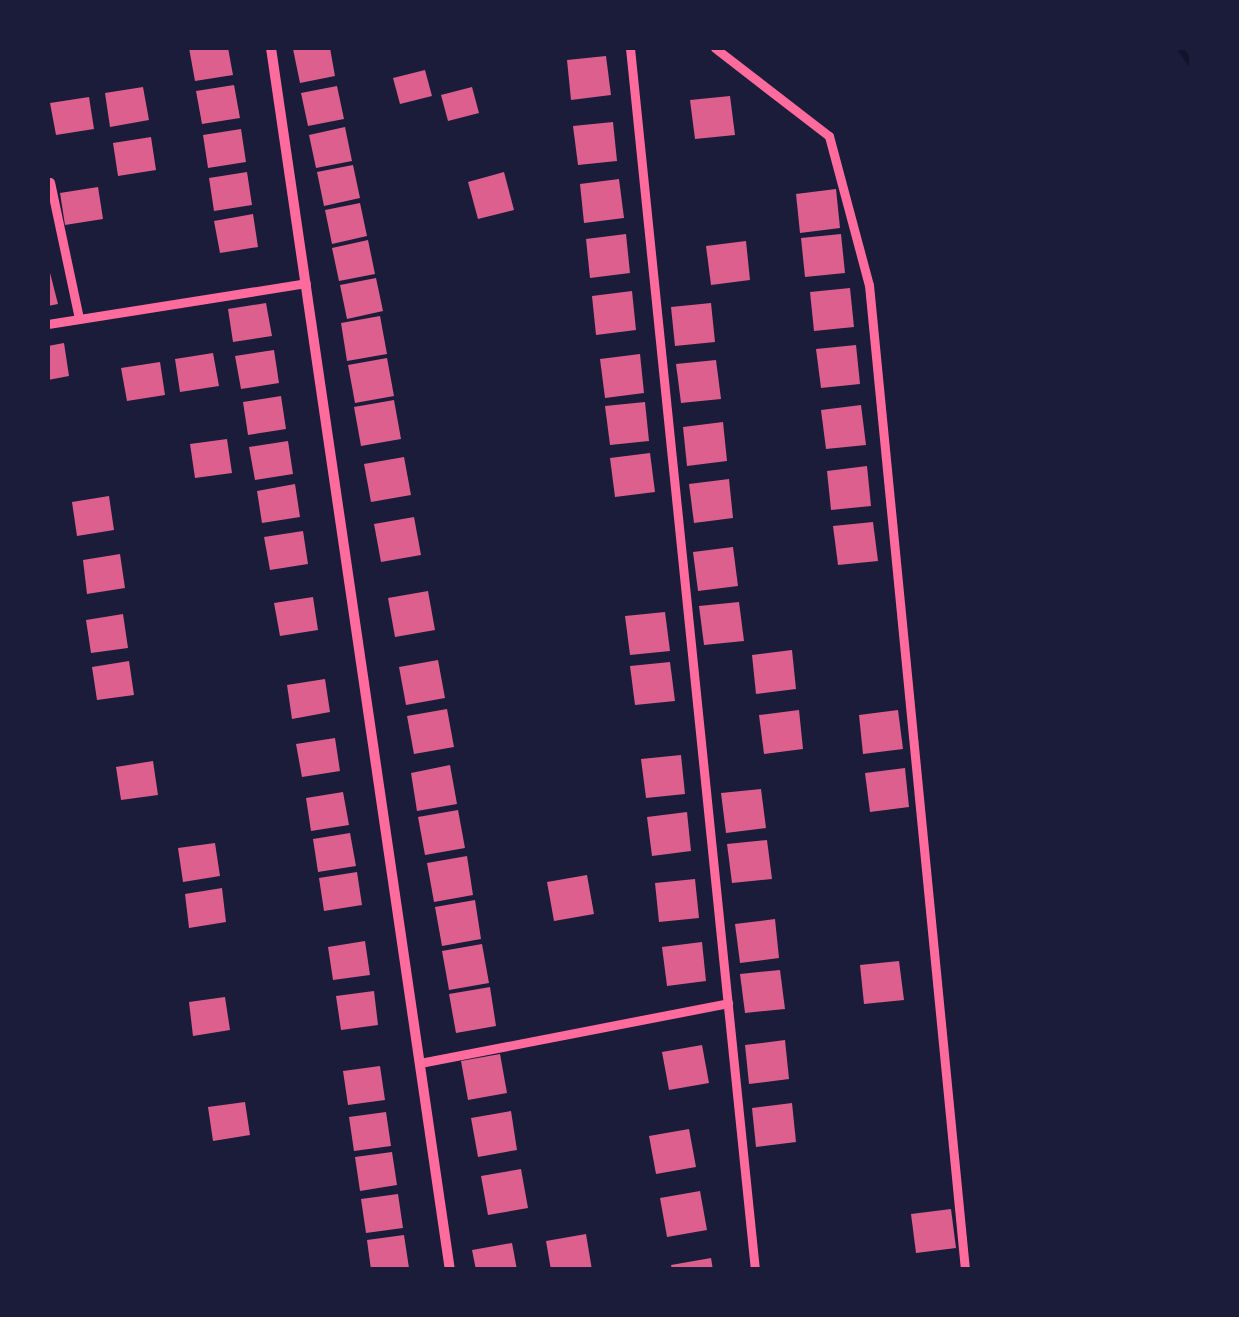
<!DOCTYPE html>
<style>
body{margin:0}
#map{position:relative;width:1239px;height:1317px;overflow:hidden;background:#1b1b3a;font-family:Lato,sans-serif}
div>[style]{position:absolute}
[style*='--x']{left:calc(var(--x)*1px);top:calc(var(--y)*1px);width:calc(var(--w)*1px);rotate:calc(var(--a)*1deg)}
.stream>*{height:6px;margin:-3px;padding:0 3px;transform-origin:3px;border-radius:3px;background:#12122b}
.building>*{inset:0;background:#dd5f8e}
.minor>*{height:9px;margin:-4.5px;padding:0 4.5px;transform-origin:4.5px;border-radius:4.5px;background:#ff6b9d}
.tertiary>*{height:10px;margin:-5px;padding:0 5px;transform-origin:5px;border-radius:5px;background:#ff6b9d}
span{translate:-50% -50%;white-space:nowrap;text-align:center;line-height:1.15;-webkit-text-stroke:10px #1b1b3a;paint-order:stroke}
.frame{position:absolute;inset:0;border:50px solid #1b1b3a;pointer-events:none}
</style>
<div id="map">
<div class="stream">
<i style="--x:1180;--y:48;--w:22;--a:56"></i>
</div>
<div class="building">
<i style="clip-path:polygon(189px 48px,228px 48px,233px 75px,195px 81px)"></i>
<i style="clip-path:polygon(330px 48px,335px 76px,300px 83px,293px 49px)"></i>
<i style="clip-path:polygon(606px 56px,611px 95px,571px 100px,567px 60px)"></i>
<i style="clip-path:polygon(425px 70px,432px 96px,400px 104px,393px 78px)"></i>
<i style="clip-path:polygon(234px 85px,240px 118px,202px 124px,196px 91px)"></i>
<i style="clip-path:polygon(337px 86px,344px 119px,308px 126px,301px 93px)"></i>
<i style="clip-path:polygon(143px 87px,149px 120px,110px 127px,105px 93px)"></i>
<i style="clip-path:polygon(472px 87px,479px 113px,448px 121px,441px 95px)"></i>
<i style="clip-path:polygon(730px 96px,735px 135px,695px 139px,690px 100px)"></i>
<i style="clip-path:polygon(89px 97px,94px 129px,56px 135px,50px 103px)"></i>
<i style="clip-path:polygon(613px 122px,617px 161px,578px 165px,573px 126px)"></i>
<i style="clip-path:polygon(345px 127px,352px 161px,316px 168px,309px 135px)"></i>
<i style="clip-path:polygon(241px 129px,246px 162px,208px 168px,203px 135px)"></i>
<i style="clip-path:polygon(151px 137px,156px 170px,118px 176px,113px 143px)"></i>
<i style="clip-path:polygon(353px 165px,360px 198px,324px 206px,317px 172px)"></i>
<i style="clip-path:polygon(247px 172px,252px 205px,214px 211px,209px 178px)"></i>
<i style="clip-path:polygon(504px 172px,514px 210px,478px 219px,468px 182px)"></i>
<i style="clip-path:polygon(619px 179px,624px 218px,584px 223px,580px 184px)"></i>
<i style="clip-path:polygon(98px 187px,103px 219px,65px 225px,60px 193px)"></i>
<i style="clip-path:polygon(836px 189px,840px 228px,800px 233px,796px 194px)"></i>
<i style="clip-path:polygon(360px 203px,367px 236px,332px 244px,325px 210px)"></i>
<i style="clip-path:polygon(253px 214px,258px 247px,220px 253px,214px 221px)"></i>
<i style="clip-path:polygon(626px 234px,630px 273px,590px 278px,586px 239px)"></i>
<i style="clip-path:polygon(841px 234px,845px 273px,805px 277px,801px 238px)"></i>
<i style="clip-path:polygon(368px 240px,375px 274px,339px 281px,332px 248px)"></i>
<i style="clip-path:polygon(746px 241px,750px 280px,711px 285px,706px 246px)"></i>
<i style="clip-path:polygon(48px 265px,58px 304px,48px 306px)"></i>
<i style="clip-path:polygon(376px 278px,383px 311px,347px 319px,340px 285px)"></i>
<i style="clip-path:polygon(850px 288px,854px 327px,814px 331px,810px 292px)"></i>
<i style="clip-path:polygon(632px 291px,636px 330px,596px 335px,592px 296px)"></i>
<i style="clip-path:polygon(266px 303px,272px 336px,233px 342px,228px 309px)"></i>
<i style="clip-path:polygon(711px 303px,715px 342px,675px 346px,671px 307px)"></i>
<i style="clip-path:polygon(380px 316px,387px 354px,347px 361px,341px 323px)"></i>
<i style="clip-path:polygon(64px 343px,69px 376px,48px 380px,48px 346px)"></i>
<i style="clip-path:polygon(856px 345px,860px 384px,821px 388px,816px 349px)"></i>
<i style="clip-path:polygon(274px 350px,279px 383px,241px 389px,235px 356px)"></i>
<i style="clip-path:polygon(213px 353px,219px 386px,180px 392px,175px 359px)"></i>
<i style="clip-path:polygon(640px 354px,644px 393px,605px 398px,600px 359px)"></i>
<i style="clip-path:polygon(387px 358px,394px 396px,355px 403px,348px 365px)"></i>
<i style="clip-path:polygon(716px 360px,721px 399px,681px 403px,676px 364px)"></i>
<i style="clip-path:polygon(160px 362px,165px 395px,127px 401px,121px 368px)"></i>
<i style="clip-path:polygon(281px 396px,286px 429px,248px 435px,243px 402px)"></i>
<i style="clip-path:polygon(394px 400px,401px 439px,361px 446px,354px 407px)"></i>
<i style="clip-path:polygon(645px 402px,649px 441px,610px 445px,605px 406px)"></i>
<i style="clip-path:polygon(861px 405px,866px 445px,826px 449px,821px 410px)"></i>
<i style="clip-path:polygon(723px 422px,727px 461px,687px 466px,683px 427px)"></i>
<i style="clip-path:polygon(227px 439px,232px 473px,195px 478px,190px 444px)"></i>
<i style="clip-path:polygon(288px 441px,293px 474px,255px 480px,249px 447px)"></i>
<i style="clip-path:polygon(650px 453px,655px 492px,615px 497px,610px 458px)"></i>
<i style="clip-path:polygon(404px 457px,411px 495px,371px 502px,364px 464px)"></i>
<i style="clip-path:polygon(867px 466px,871px 506px,831px 510px,827px 471px)"></i>
<i style="clip-path:polygon(729px 479px,733px 518px,694px 523px,689px 484px)"></i>
<i style="clip-path:polygon(295px 484px,300px 517px,262px 523px,257px 491px)"></i>
<i style="clip-path:polygon(109px 496px,114px 530px,77px 536px,72px 502px)"></i>
<i style="clip-path:polygon(414px 517px,421px 555px,381px 562px,374px 524px)"></i>
<i style="clip-path:polygon(873px 522px,878px 561px,838px 565px,833px 526px)"></i>
<i style="clip-path:polygon(303px 531px,308px 564px,270px 570px,264px 537px)"></i>
<i style="clip-path:polygon(733px 547px,738px 586px,698px 591px,693px 552px)"></i>
<i style="clip-path:polygon(120px 554px,125px 588px,87px 594px,83px 560px)"></i>
<i style="clip-path:polygon(428px 591px,435px 630px,395px 637px,388px 598px)"></i>
<i style="clip-path:polygon(313px 597px,318px 630px,280px 636px,274px 603px)"></i>
<i style="clip-path:polygon(739px 602px,744px 641px,704px 645px,699px 606px)"></i>
<i style="clip-path:polygon(665px 612px,670px 651px,630px 655px,625px 616px)"></i>
<i style="clip-path:polygon(123px 614px,128px 648px,91px 653px,86px 620px)"></i>
<i style="clip-path:polygon(792px 650px,796px 689px,756px 694px,752px 655px)"></i>
<i style="clip-path:polygon(438px 660px,445px 698px,406px 705px,399px 667px)"></i>
<i style="clip-path:polygon(129px 661px,134px 695px,97px 700px,92px 667px)"></i>
<i style="clip-path:polygon(670px 662px,675px 701px,635px 705px,630px 666px)"></i>
<i style="clip-path:polygon(325px 679px,330px 712px,292px 719px,287px 685px)"></i>
<i style="clip-path:polygon(447px 709px,454px 747px,414px 754px,407px 716px)"></i>
<i style="clip-path:polygon(799px 710px,803px 749px,764px 754px,759px 715px)"></i>
<i style="clip-path:polygon(898px 710px,903px 749px,863px 754px,859px 715px)"></i>
<i style="clip-path:polygon(335px 738px,340px 771px,302px 777px,296px 744px)"></i>
<i style="clip-path:polygon(681px 755px,685px 794px,646px 798px,641px 759px)"></i>
<i style="clip-path:polygon(153px 761px,158px 795px,121px 800px,116px 767px)"></i>
<i style="clip-path:polygon(450px 765px,457px 804px,417px 811px,411px 773px)"></i>
<i style="clip-path:polygon(905px 768px,909px 807px,870px 812px,865px 773px)"></i>
<i style="clip-path:polygon(761px 789px,766px 828px,726px 833px,721px 793px)"></i>
<i style="clip-path:polygon(343px 792px,349px 825px,311px 831px,306px 798px)"></i>
<i style="clip-path:polygon(458px 810px,465px 848px,425px 855px,418px 817px)"></i>
<i style="clip-path:polygon(687px 812px,691px 851px,652px 856px,647px 817px)"></i>
<i style="clip-path:polygon(350px 833px,356px 866px,318px 872px,313px 839px)"></i>
<i style="clip-path:polygon(767px 840px,772px 879px,732px 883px,727px 844px)"></i>
<i style="clip-path:polygon(215px 843px,220px 876px,183px 882px,178px 848px)"></i>
<i style="clip-path:polygon(467px 856px,473px 895px,434px 902px,427px 863px)"></i>
<i style="clip-path:polygon(357px 872px,362px 905px,324px 911px,319px 878px)"></i>
<i style="clip-path:polygon(587px 875px,594px 914px,554px 921px,547px 882px)"></i>
<i style="clip-path:polygon(695px 879px,699px 918px,659px 922px,655px 883px)"></i>
<i style="clip-path:polygon(222px 888px,226px 922px,189px 928px,185px 894px)"></i>
<i style="clip-path:polygon(475px 900px,481px 939px,442px 946px,435px 907px)"></i>
<i style="clip-path:polygon(775px 919px,779px 958px,740px 963px,735px 924px)"></i>
<i style="clip-path:polygon(365px 941px,370px 975px,333px 980px,328px 947px)"></i>
<i style="clip-path:polygon(702px 942px,706px 981px,667px 986px,662px 947px)"></i>
<i style="clip-path:polygon(482px 944px,489px 983px,449px 990px,442px 951px)"></i>
<i style="clip-path:polygon(899px 961px,904px 1000px,864px 1004px,860px 965px)"></i>
<i style="clip-path:polygon(780px 970px,785px 1009px,745px 1013px,740px 974px)"></i>
<i style="clip-path:polygon(490px 987px,496px 1026px,456px 1033px,449px 994px)"></i>
<i style="clip-path:polygon(374px 991px,378px 1025px,341px 1030px,336px 996px)"></i>
<i style="clip-path:polygon(225px 997px,230px 1030px,193px 1036px,189px 1002px)"></i>
<i style="clip-path:polygon(785px 1040px,789px 1079px,749px 1084px,745px 1045px)"></i>
<i style="clip-path:polygon(702px 1045px,709px 1083px,669px 1090px,662px 1052px)"></i>
<i style="clip-path:polygon(500px 1054px,507px 1093px,468px 1100px,461px 1061px)"></i>
<i style="clip-path:polygon(380px 1066px,385px 1100px,348px 1105px,343px 1071px)"></i>
<i style="clip-path:polygon(245px 1102px,250px 1135px,213px 1141px,208px 1107px)"></i>
<i style="clip-path:polygon(792px 1103px,796px 1142px,756px 1147px,752px 1108px)"></i>
<i style="clip-path:polygon(511px 1111px,517px 1150px,478px 1157px,471px 1118px)"></i>
<i style="clip-path:polygon(386px 1112px,391px 1146px,354px 1151px,349px 1117px)"></i>
<i style="clip-path:polygon(689px 1129px,696px 1167px,656px 1174px,649px 1136px)"></i>
<i style="clip-path:polygon(392px 1152px,397px 1185px,360px 1191px,355px 1157px)"></i>
<i style="clip-path:polygon(521px 1169px,528px 1208px,488px 1215px,481px 1176px)"></i>
<i style="clip-path:polygon(700px 1191px,707px 1230px,667px 1237px,660px 1198px)"></i>
<i style="clip-path:polygon(398px 1194px,403px 1228px,366px 1233px,361px 1199px)"></i>
<i style="clip-path:polygon(951px 1209px,956px 1248px,916px 1253px,911px 1214px)"></i>
<i style="clip-path:polygon(586px 1234px,592px 1270px,551px 1270px,546px 1241px)"></i>
<i style="clip-path:polygon(404px 1235px,409px 1268px,371px 1270px,367px 1240px)"></i>
<i style="clip-path:polygon(512px 1243px,517px 1270px,476px 1270px,472px 1250px)"></i>
<i style="clip-path:polygon(711px 1258px,713px 1270px,672px 1270px,671px 1265px)"></i>
</div>
<div class="minor">
<i style="--x:630;--y:48;--w:1228;--a:84.16"></i>
<i style="--x:715;--y:48;--w:144;--a:37.7"></i>
<i style="--x:829;--y:136;--w:154;--a:75"></i>
<i style="--x:869;--y:285;--w:990;--a:84.43"></i>
<i style="--x:50;--y:182;--w:139;--a:78"></i>
<i style="--x:48;--y:324;--w:261;--a:-9"></i>
<i style="--x:420;--y:1063;--w:314;--a:-11"></i>
</div>
<div class="tertiary">
<i style="--x:271;--y:48;--w:1235;--a:81.67"></i>
</div>
<div class="frame"></div>
</div>
